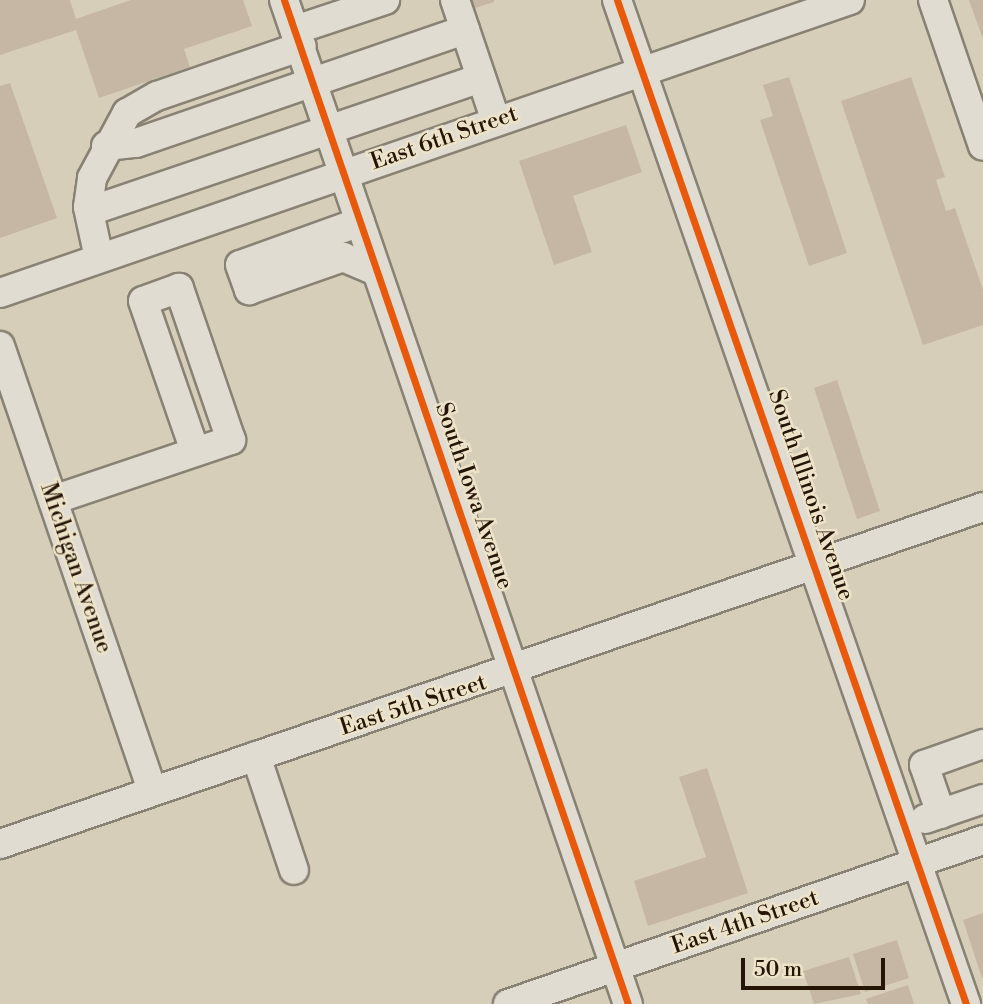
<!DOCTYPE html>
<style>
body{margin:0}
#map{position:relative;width:983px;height:1004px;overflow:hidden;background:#d7ceb9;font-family:"Libre Bodoni",serif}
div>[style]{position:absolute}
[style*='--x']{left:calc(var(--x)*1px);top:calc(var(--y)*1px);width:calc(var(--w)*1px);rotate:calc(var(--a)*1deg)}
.building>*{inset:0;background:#c6b6a4}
.roads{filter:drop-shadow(2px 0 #888274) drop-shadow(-2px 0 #888274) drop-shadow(0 2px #888274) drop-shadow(0 -2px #888274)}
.minor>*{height:28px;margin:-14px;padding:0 14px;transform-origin:14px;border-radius:14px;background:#e0dcd1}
.cycleway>*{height:7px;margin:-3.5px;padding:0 3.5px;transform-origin:3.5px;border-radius:3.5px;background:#e8590c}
span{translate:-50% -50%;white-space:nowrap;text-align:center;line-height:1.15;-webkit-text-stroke:5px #ede3c9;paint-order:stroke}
.street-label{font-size:23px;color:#241507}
.scale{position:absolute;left:741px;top:958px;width:144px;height:32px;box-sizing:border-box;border:4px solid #241507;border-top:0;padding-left:9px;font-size:21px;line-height:24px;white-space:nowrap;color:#241507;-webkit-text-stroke:5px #ede3c9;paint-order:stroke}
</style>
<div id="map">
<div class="building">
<i style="clip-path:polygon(0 0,70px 0,76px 19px,131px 0,243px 0,252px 26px,184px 49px,190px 67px,99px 98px,76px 30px,0 55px)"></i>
<i style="clip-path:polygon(469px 0,494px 0,494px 2px,472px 9px)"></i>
<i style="clip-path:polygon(969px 0,983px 0,983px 39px)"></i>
<i style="clip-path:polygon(789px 77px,847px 253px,809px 266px,760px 120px,773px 116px,763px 85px)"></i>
<i style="clip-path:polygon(911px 77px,945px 177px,936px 180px,946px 211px,955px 208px,983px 290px,983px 325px,923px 345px,841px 101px)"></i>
<i style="clip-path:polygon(10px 83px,57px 218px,0 238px,0 86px)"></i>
<i style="clip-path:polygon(626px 125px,642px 172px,573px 196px,592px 252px,554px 265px,519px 161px)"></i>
<i style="clip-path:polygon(837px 380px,880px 511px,857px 519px,814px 388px)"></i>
<i style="clip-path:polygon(707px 768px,748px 893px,648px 926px,634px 881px,706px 857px,679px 777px)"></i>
<i style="clip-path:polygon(983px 913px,983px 978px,982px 978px,963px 920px)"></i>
<i style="clip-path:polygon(897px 940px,909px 978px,865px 992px,853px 954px)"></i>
<i style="clip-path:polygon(849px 957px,861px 994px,814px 1004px,803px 971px)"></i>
<i style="clip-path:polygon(908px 985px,914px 1004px,868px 1004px,866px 999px)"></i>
</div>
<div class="roads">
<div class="minor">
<i style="--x:284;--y:0;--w:1061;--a:71.09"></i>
<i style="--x:455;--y:0;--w:128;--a:71.3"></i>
<i style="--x:617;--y:0;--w:1063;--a:70.83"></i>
<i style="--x:933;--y:0;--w:154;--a:71.1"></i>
<i style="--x:295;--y:30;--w:95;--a:-18.4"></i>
<i style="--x:106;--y:146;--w:30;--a:-6"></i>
<i style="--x:136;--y:143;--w:348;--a:-19"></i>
<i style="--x:90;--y:211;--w:413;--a:-18.8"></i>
<i style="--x:360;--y:222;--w:127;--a:160.3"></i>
<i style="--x:240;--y:265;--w:27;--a:70"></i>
<i style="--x:249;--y:290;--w:100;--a:-19.3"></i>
<i style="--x:343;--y:257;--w:36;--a:23"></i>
<i style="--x:99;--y:258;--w:52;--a:-102.2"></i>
<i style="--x:88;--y:207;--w:29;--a:-82"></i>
<i style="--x:92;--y:178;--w:74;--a:-61.7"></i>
<i style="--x:127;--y:113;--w:34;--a:-30"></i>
<i style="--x:157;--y:96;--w:153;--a:-19"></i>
<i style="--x:0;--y:293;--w:899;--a:-19.02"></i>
<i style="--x:0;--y:346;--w:470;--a:71.1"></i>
<i style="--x:53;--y:500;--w:188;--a:-18.6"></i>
<i style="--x:231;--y:440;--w:161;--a:-108.9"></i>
<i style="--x:179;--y:288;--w:38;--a:160"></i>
<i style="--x:143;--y:301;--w:159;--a:70.9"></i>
<i style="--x:256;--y:756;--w:120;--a:71.6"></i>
<i style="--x:941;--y:814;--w:52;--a:-109.1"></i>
<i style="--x:924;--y:765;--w:63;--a:-19.6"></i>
<i style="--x:925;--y:819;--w:61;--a:-19"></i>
<i style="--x:0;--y:844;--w:1039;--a:-18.92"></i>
<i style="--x:508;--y:1004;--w:503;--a:-19.05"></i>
</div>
</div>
<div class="cycleway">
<i style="--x:284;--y:0;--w:1061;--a:71.09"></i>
<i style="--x:617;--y:0;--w:1063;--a:70.83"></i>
</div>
<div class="street-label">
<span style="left:444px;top:138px;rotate:-19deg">East 6th Street</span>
<span style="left:811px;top:495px;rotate:71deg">South Illinois Avenue</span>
<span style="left:474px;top:496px;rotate:71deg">South Iowa Avenue</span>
<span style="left:76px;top:568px;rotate:71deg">Michigan Avenue</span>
<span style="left:413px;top:705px;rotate:-18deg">East 5th Street</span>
<span style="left:745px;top:922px;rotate:-19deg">East 4th Street</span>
</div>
<div class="scale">50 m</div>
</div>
